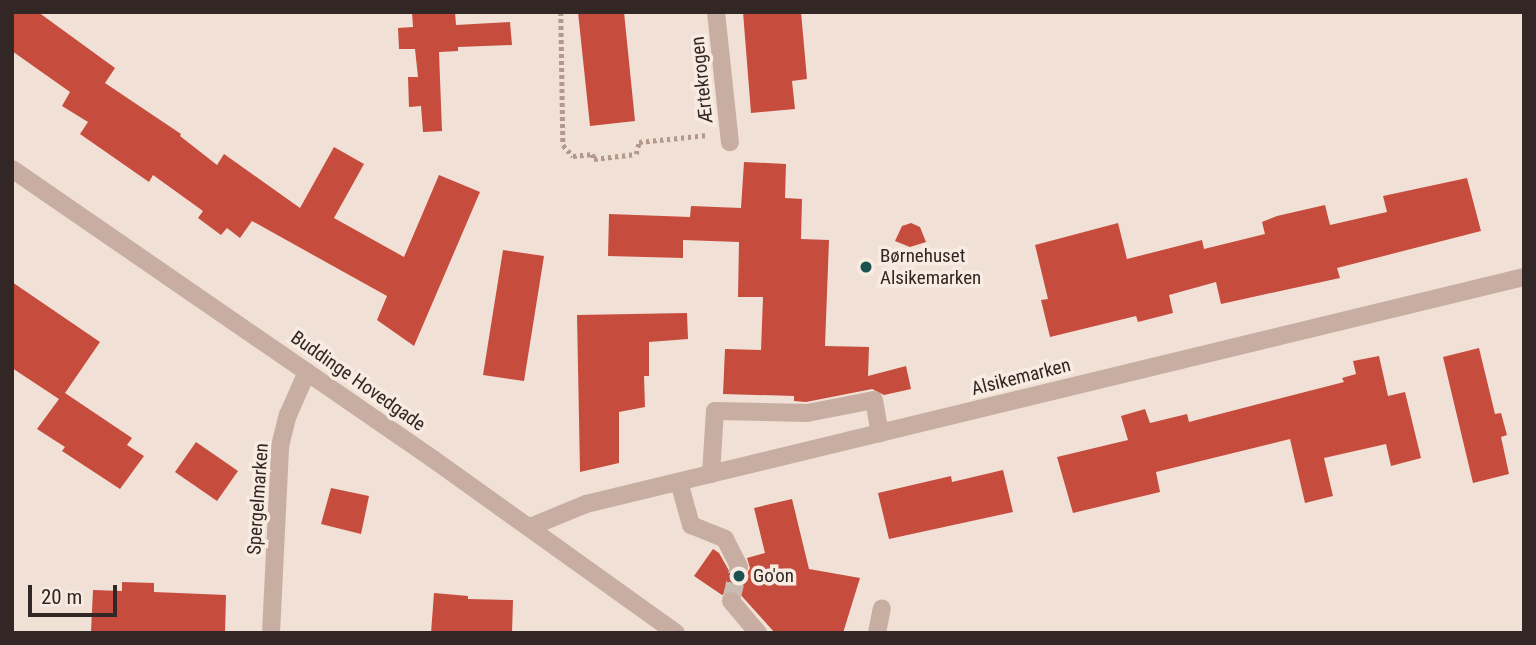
<!DOCTYPE html>
<meta charset="utf-8">
<style>
body{margin:0}
#map{position:relative;width:1536px;height:645px;overflow:hidden;background:#f0e0d6;font-family:"Roboto Condensed",sans-serif}
div>[style]{position:absolute}
[style*='--x']{left:calc(var(--x)*1px);top:calc(var(--y)*1px);width:calc(var(--w)*1px);rotate:calc(var(--a)*1deg)}
.building>*{inset:0;background:#c64d3e}
.minor-tunnel>*{height:18px;margin-top:-9px;transform-origin:0;background:repeating-linear-gradient(90deg,#cabbb2 0 18px,transparent 0 27px)}
.path>*{height:4.5px;margin-top:-2.25px;transform-origin:0;background:repeating-linear-gradient(90deg,#b3988c 0 3.5px,transparent 0 7px)}
.minor>*{height:18px;margin:-9px;padding:0 9px;transform-origin:9px;border-radius:9px;background:#c8aea2}
.dots>*{width:19px;height:19px;translate:-50% -50%;box-sizing:border-box;border:4px solid #f8ebe1;border-radius:50%}
span{translate:-50% -50%;white-space:nowrap;text-align:center;line-height:1.15;-webkit-text-stroke:7px #f8ebe1;paint-order:stroke}
.street-label{font-size:19px;color:#322724}
.poi-label{font-size:19px;color:#322724}
.left{translate:0 -50%;text-align:left}
.frame{position:absolute;inset:0;border:14px solid #322724;pointer-events:none}
.scale{position:absolute;left:28px;top:585px;width:89px;height:32px;box-sizing:border-box;border:4px solid #322724;border-top:0;padding-left:9px;font-size:21px;line-height:24px;white-space:nowrap;color:#322724;-webkit-text-stroke:5px #f8ebe1;paint-order:stroke}
</style>
<div id="map">
<div class="building">
<i style="clip-path:polygon(12px 12px,38px 12px,115px 68px,105px 83px,181px 134px,180px 136px,217px 165px,224px 154px,300px 208px,334px 147px,364px 164px,334px 218px,404px 257px,439px 175px,480px 192px,414px 346px,377px 320px,387px 296px,252px 221px,240px 238px,227px 228px,221px 235px,198px 218px,203px 211px,153px 175px,149px 182px,80px 134px,88px 122px,62px 106px,70px 92px,12px 51px)"></i>
<i style="clip-path:polygon(412px 12px,455px 12px,456px 25px,510px 22px,512px 45px,458px 47px,458px 51px,439px 52px,442px 131px,423px 132px,421px 106px,409px 107px,408px 77px,418px 77px,415px 49px,399px 49px,398px 28px,413px 27px)"></i>
<i style="clip-path:polygon(578px 12px,624px 12px,635px 121px,590px 126px)"></i>
<i style="clip-path:polygon(743px 12px,801px 12px,807px 79px,792px 81px,795px 109px,751px 113px)"></i>
<i style="clip-path:polygon(744px 162px,786px 164px,785px 198px,802px 199px,801px 239px,829px 240px,825px 346px,869px 347px,868px 376px,906px 366px,911px 389px,884px 395px,872px 389px,806px 402px,794px 401px,794px 396px,723px 394px,725px 349px,761px 350px,763px 297px,738px 297px,739px 242px,683px 240px,683px 258px,608px 256px,609px 214px,690px 217px,691px 206px,741px 208px)"></i>
<i style="clip-path:polygon(1467px 178px,1481px 231px,1337px 268px,1340px 278px,1221px 304px,1216px 282px,1169px 295px,1173px 313px,1138px 322px,1136px 316px,1050px 337px,1041px 300px,1048px 299px,1035px 245px,1118px 223px,1127px 259px,1202px 240px,1204px 249px,1265px 234px,1262px 222px,1277px 216px,1325px 205px,1330px 225px,1387px 212px,1383px 196px)"></i>
<i style="clip-path:polygon(911px 223px,920px 227px,926px 242px,910px 247px,895px 241px,902px 226px)"></i>
<i style="clip-path:polygon(503px 250px,544px 256px,524px 381px,483px 375px)"></i>
<i style="clip-path:polygon(12px 282px,100px 342px,65px 393px,132px 438px,127px 445px,144px 456px,120px 489px,62px 451px,65px 447px,37px 429px,59px 399px,12px 368px)"></i>
<i style="clip-path:polygon(687px 313px,688px 339px,649px 342px,649px 376px,644px 376px,645px 407px,619px 412px,619px 463px,580px 472px,577px 315px)"></i>
<i style="clip-path:polygon(1479px 348px,1495px 414px,1501px 413px,1507px 435px,1501px 437px,1509px 474px,1473px 483px,1443px 357px)"></i>
<i style="clip-path:polygon(1379px 356px,1388px 396px,1405px 392px,1421px 458px,1391px 466px,1386px 444px,1324px 458px,1333px 496px,1305px 503px,1290px 439px,1156px 472px,1160px 492px,1073px 513px,1057px 457px,1128px 440px,1121px 416px,1145px 409px,1150px 423px,1187px 414px,1189px 422px,1344px 382px,1342px 378px,1356px 374px,1353px 361px)"></i>
<i style="clip-path:polygon(196px 442px,238px 471px,217px 501px,175px 472px)"></i>
<i style="clip-path:polygon(1003px 470px,1013px 512px,889px 539px,878px 493px,951px 476px,952px 482px)"></i>
<i style="clip-path:polygon(331px 488px,369px 496px,361px 534px,321px 524px)"></i>
<i style="clip-path:polygon(792px 499px,809px 569px,860px 578px,843px 633px,775px 633px,739px 593px,730px 590px,722px 595px,694px 576px,713px 549px,719px 553px,732px 576px,745px 577px,750px 568px,747px 558px,765px 553px,754px 508px)"></i>
<i style="clip-path:polygon(122px 582px,154px 583px,154px 592px,226px 595px,225px 633px,91px 632px,93px 590px,122px 591px)"></i>
<i style="clip-path:polygon(434px 593px,468px 596px,468px 599px,513px 600px,512px 633px,431px 633px)"></i>
</div>
<div class="minor-tunnel">
<i style="--x:731;--y:601;--w:35;--a:-77"></i>
</div>
<div class="path">
<i style="--x:561;--y:12;--w:133;--a:89.1"></i>
<i style="--x:563;--y:145;--w:15;--a:48"></i>
<i style="--x:573;--y:156;--w:20;--a:-6"></i>
<i style="--x:593;--y:154;--w:5;--a:79"></i>
<i style="--x:594;--y:159;--w:42;--a:-6.8"></i>
<i style="--x:636;--y:154;--w:12;--a:-76"></i>
<i style="--x:639;--y:142;--w:69;--a:-5.8"></i>
</div>
<div class="minor">
<i style="--x:716;--y:12;--w:131;--a:83.9"></i>
<i style="--x:12;--y:169;--w:511;--a:34.56"></i>
<i style="--x:433;--y:459;--w:299;--a:35.6"></i>
<i style="--x:711;--y:474;--w:63;--a:-86.4"></i>
<i style="--x:715;--y:411;--w:92;--a:1.2"></i>
<i style="--x:807;--y:413;--w:68;--a:-11"></i>
<i style="--x:874;--y:400;--w:34;--a:80"></i>
<i style="--x:679;--y:482;--w:45;--a:74.4"></i>
<i style="--x:691;--y:525;--w:37;--a:22"></i>
<i style="--x:725;--y:539;--w:31;--a:63"></i>
<i style="--x:530;--y:527;--w:61;--a:-22.3"></i>
<i style="--x:586;--y:504;--w:965;--a:-13.6"></i>
<i style="--x:731;--y:601;--w:42;--a:49.8"></i>
<i style="--x:271;--y:633;--w:187;--a:-87.2"></i>
<i style="--x:280;--y:446;--w:32;--a:-76"></i>
<i style="--x:288;--y:415;--w:47;--a:-66.2"></i>
<i style="--x:877;--y:633;--w:25;--a:-79"></i>
</div>
<div class="dots">
<i style="left:866px;top:267px;background:#1b5350"></i>
<i style="left:739px;top:576px;background:#1b5350"></i>
</div>
<div class="street-label">
<span style="left:702px;top:80px;rotate:-96deg">Ærtekrogen</span>
<span style="left:1021px;top:377px;rotate:-14deg">Alsikemarken</span>
<span style="left:358px;top:381px;rotate:35deg">Buddinge Hovedgade</span>
<span style="left:258px;top:499px;rotate:-86deg">Spergelmarken</span>
</div>
<div class="poi-label">
<span class="left" style="left:880px;top:267px">Børnehuset<br>Alsikemarken</span>
<span class="left" style="left:753px;top:576px">Go'on</span>
</div>
<div class="frame"></div>
<div class="scale">20 m</div>
</div>
